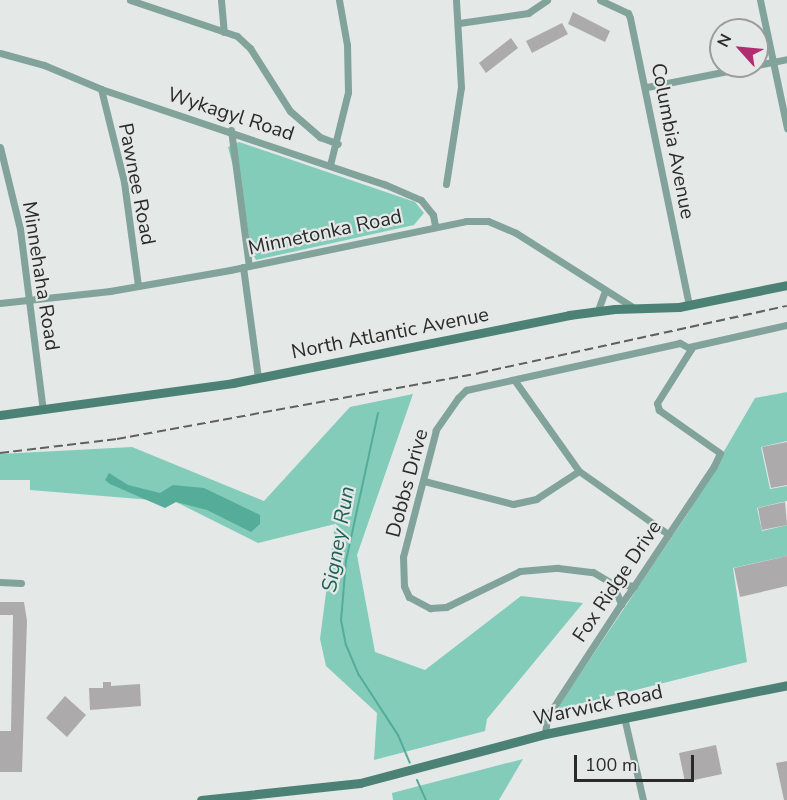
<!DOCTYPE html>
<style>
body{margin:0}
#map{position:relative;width:787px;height:800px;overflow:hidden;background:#e4e8e7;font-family:"Nunito Sans",sans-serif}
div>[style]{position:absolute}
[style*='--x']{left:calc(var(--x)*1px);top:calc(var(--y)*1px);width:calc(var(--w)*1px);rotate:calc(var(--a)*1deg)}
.green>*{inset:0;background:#83ccba}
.water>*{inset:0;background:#54ac99}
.stream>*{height:2px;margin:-1px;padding:0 1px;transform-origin:1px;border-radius:1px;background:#54ac99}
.building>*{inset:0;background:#adaaab}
.street>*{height:7px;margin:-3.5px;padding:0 3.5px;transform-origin:3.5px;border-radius:3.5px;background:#81a39a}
.secondary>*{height:9px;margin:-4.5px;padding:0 4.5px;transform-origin:4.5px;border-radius:4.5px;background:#4c8275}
.rail>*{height:2px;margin-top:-1px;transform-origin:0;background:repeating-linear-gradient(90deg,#5e6160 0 9px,transparent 0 13.5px)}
span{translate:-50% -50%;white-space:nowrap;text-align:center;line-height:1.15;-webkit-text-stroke:4.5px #e4e8e7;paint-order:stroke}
.street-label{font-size:20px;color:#292b2a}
.water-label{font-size:21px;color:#1c6255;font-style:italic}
.north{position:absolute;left:709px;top:18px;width:60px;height:60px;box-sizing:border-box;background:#e4e8e7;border:2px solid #999c9b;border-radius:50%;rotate:297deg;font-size:16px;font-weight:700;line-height:24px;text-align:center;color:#292b2a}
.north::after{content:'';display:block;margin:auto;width:21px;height:27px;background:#b22c71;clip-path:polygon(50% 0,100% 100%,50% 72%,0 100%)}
.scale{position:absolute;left:574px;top:755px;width:120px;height:27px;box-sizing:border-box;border:3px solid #292b2a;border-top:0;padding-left:8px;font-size:18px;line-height:21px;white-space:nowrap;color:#292b2a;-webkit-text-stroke:4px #e4e8e7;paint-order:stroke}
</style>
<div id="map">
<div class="green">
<i style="clip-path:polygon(239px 142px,415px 202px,424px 213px,414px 225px,256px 260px,251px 251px,239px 170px,233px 166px,228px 147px)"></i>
<i style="clip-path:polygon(787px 392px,787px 441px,761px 447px,770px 489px,787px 486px,787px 501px,757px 508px,762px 531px,787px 525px,787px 556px,733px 568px,747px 662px,556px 710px,688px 513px,755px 398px)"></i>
<i style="clip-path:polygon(413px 394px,357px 555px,375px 652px,425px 670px,521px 596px,583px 603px,487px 719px,485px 731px,374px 760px,377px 713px,326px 666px,320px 639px,335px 524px,258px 543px,176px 502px,30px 490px,30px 480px,0 480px,0 454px,132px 447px,264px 501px,350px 407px)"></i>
<i style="clip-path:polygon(523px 759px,499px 800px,393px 800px,392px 793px)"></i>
</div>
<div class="water">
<i style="clip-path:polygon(109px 473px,128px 485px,160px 493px,173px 485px,204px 488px,260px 515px,260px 524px,251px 532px,207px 510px,176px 502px,165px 508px,110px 484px,105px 480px)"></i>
</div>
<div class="stream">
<i style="--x:378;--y:413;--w:151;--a:102.2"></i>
<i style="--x:346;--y:561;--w:59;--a:94.8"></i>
<i style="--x:341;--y:620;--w:25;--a:79"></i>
<i style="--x:346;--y:645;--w:33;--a:67"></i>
<i style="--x:359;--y:675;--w:72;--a:57"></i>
<i style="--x:398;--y:735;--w:30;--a:67"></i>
<i style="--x:417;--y:780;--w:22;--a:66"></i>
</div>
<div class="building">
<i style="clip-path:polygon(573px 12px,610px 31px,605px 42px,568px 24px)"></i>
<i style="clip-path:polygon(562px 23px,568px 34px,532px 53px,526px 41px)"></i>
<i style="clip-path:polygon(511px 38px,518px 48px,486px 73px,479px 63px)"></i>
<i style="clip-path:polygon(787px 442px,787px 485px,771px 488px,762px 447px)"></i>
<i style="clip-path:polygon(785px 502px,787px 525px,762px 530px,758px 508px)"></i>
<i style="clip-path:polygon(787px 556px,787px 586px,740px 597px,734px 568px)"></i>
<i style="clip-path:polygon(0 602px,24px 602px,27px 621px,22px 772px,0 772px,0 731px,11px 731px,13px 615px,0 615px)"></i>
<i style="clip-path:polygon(103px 682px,111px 682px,111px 686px,140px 684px,141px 706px,90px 710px,89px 688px,103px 688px)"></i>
<i style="clip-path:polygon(65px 696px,86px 715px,67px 737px,46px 718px)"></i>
<i style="clip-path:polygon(716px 745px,722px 774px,685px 782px,679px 753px)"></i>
<i style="clip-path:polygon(787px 761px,787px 800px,784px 800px,776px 763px)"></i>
</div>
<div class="street">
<i style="--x:130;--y:0;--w:113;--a:18.6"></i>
<i style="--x:237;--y:36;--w:18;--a:43"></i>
<i style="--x:250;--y:48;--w:75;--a:57.6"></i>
<i style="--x:290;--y:111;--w:40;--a:41"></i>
<i style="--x:320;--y:137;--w:19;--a:21"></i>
<i style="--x:221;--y:0;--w:32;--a:85"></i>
<i style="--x:600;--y:0;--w:31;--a:25"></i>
<i style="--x:628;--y:13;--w:5;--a:68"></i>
<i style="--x:630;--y:18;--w:293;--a:78.4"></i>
<i style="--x:760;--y:0;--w:131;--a:78.1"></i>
<i style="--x:459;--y:23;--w:70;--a:-8.2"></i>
<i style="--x:528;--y:13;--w:23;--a:-34"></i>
<i style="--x:0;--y:53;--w:46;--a:15.3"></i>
<i style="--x:44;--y:65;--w:62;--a:22.8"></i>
<i style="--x:101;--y:89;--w:299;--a:18.6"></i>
<i style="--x:384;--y:184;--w:40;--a:23.4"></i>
<i style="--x:421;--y:200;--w:19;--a:51"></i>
<i style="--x:433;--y:215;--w:10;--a:79"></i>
<i style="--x:757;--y:65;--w:31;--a:-11"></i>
<i style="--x:647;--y:87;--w:108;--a:-11.2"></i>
<i style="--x:101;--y:89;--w:96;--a:76.1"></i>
<i style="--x:124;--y:182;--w:105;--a:82.3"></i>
<i style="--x:231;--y:130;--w:137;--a:82.5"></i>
<i style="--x:0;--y:147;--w:84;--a:76.3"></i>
<i style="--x:20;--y:229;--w:182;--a:82.8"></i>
<i style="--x:330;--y:165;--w:75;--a:-76.1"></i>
<i style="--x:348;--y:92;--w:47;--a:-91.2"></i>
<i style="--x:347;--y:45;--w:46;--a:-100.1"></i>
<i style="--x:446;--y:184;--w:98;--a:-81.2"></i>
<i style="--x:461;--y:87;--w:87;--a:-93.3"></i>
<i style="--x:243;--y:267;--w:112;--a:82.3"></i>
<i style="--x:0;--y:303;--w:111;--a:-6.2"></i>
<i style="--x:110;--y:291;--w:122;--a:-9.9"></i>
<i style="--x:230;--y:270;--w:241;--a:-11.7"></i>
<i style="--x:466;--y:221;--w:22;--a:0"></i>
<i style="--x:488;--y:221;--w:30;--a:23"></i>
<i style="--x:516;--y:233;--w:140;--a:32.4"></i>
<i style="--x:598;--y:310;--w:20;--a:-70"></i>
<i style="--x:689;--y:347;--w:100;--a:-12.7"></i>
<i style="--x:515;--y:381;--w:110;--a:54.6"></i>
<i style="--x:579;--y:471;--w:109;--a:35.3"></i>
<i style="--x:424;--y:481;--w:92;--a:14.5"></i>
<i style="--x:513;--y:504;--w:24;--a:-12"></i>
<i style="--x:536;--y:499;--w:51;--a:-33.1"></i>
<i style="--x:0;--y:582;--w:21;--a:3"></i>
<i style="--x:613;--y:584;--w:22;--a:68"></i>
<i style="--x:624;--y:717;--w:85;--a:77.1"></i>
<i style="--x:545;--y:734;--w:17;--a:-83"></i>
<i style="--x:547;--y:717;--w:135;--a:-56.8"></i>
<i style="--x:621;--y:604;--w:22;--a:-54"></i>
<i style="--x:634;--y:586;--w:144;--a:-56.3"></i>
<i style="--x:714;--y:466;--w:14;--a:-65"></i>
<i style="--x:720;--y:453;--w:75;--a:-144.8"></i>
<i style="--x:659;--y:410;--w:7;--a:-106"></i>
<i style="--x:657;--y:403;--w:64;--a:-57.8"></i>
<i style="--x:691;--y:349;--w:13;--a:-151"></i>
<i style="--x:680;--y:343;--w:219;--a:167.6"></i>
<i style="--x:466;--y:390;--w:11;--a:135"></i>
<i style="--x:458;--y:398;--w:39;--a:125"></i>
<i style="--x:436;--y:430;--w:131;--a:104.6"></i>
<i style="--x:403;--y:557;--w:29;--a:88"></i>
<i style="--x:404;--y:586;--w:12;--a:66"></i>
<i style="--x:409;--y:597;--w:24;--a:28"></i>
<i style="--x:430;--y:608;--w:16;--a:-4"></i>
<i style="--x:446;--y:607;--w:82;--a:-25.9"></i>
<i style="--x:520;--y:571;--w:38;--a:-5"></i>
<i style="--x:558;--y:568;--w:35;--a:7"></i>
<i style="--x:593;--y:572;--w:23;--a:31"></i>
<i style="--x:613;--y:584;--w:21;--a:5"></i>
</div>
<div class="secondary">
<i style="--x:0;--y:415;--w:235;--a:-7.8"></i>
<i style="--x:233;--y:383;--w:343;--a:-11.4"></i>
<i style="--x:569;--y:315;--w:46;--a:-7.4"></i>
<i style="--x:615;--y:309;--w:64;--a:-1.8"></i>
<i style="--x:679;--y:307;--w:110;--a:-11.5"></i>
<i style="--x:201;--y:800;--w:160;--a:-6.1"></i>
<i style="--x:360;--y:783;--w:191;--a:-14.8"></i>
<i style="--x:545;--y:734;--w:247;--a:-11.4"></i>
</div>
<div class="rail">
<i style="--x:0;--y:453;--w:118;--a:-6.8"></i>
<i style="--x:117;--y:439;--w:368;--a:-10.3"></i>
<i style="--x:479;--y:373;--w:315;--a:-12.3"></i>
</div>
<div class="street-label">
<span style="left:231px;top:114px;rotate:18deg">Wykagyl Road</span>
<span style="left:673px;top:141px;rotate:79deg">Columbia Avenue</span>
<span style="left:137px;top:184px;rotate:79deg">Pawnee Road</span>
<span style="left:325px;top:232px;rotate:-12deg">Minnetonka Road</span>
<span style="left:41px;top:276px;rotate:81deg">Minnehaha Road</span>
<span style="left:390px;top:333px;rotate:-11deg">North Atlantic Avenue</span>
<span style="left:407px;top:483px;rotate:-75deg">Dobbs Drive</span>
<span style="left:617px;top:581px;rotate:-56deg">Fox Ridge Drive</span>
<span style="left:598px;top:705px;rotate:-12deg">Warwick Road</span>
</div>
<div class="water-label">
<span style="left:338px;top:539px;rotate:-80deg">Signey Run</span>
</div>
<div class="north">N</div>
<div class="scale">100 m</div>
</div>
